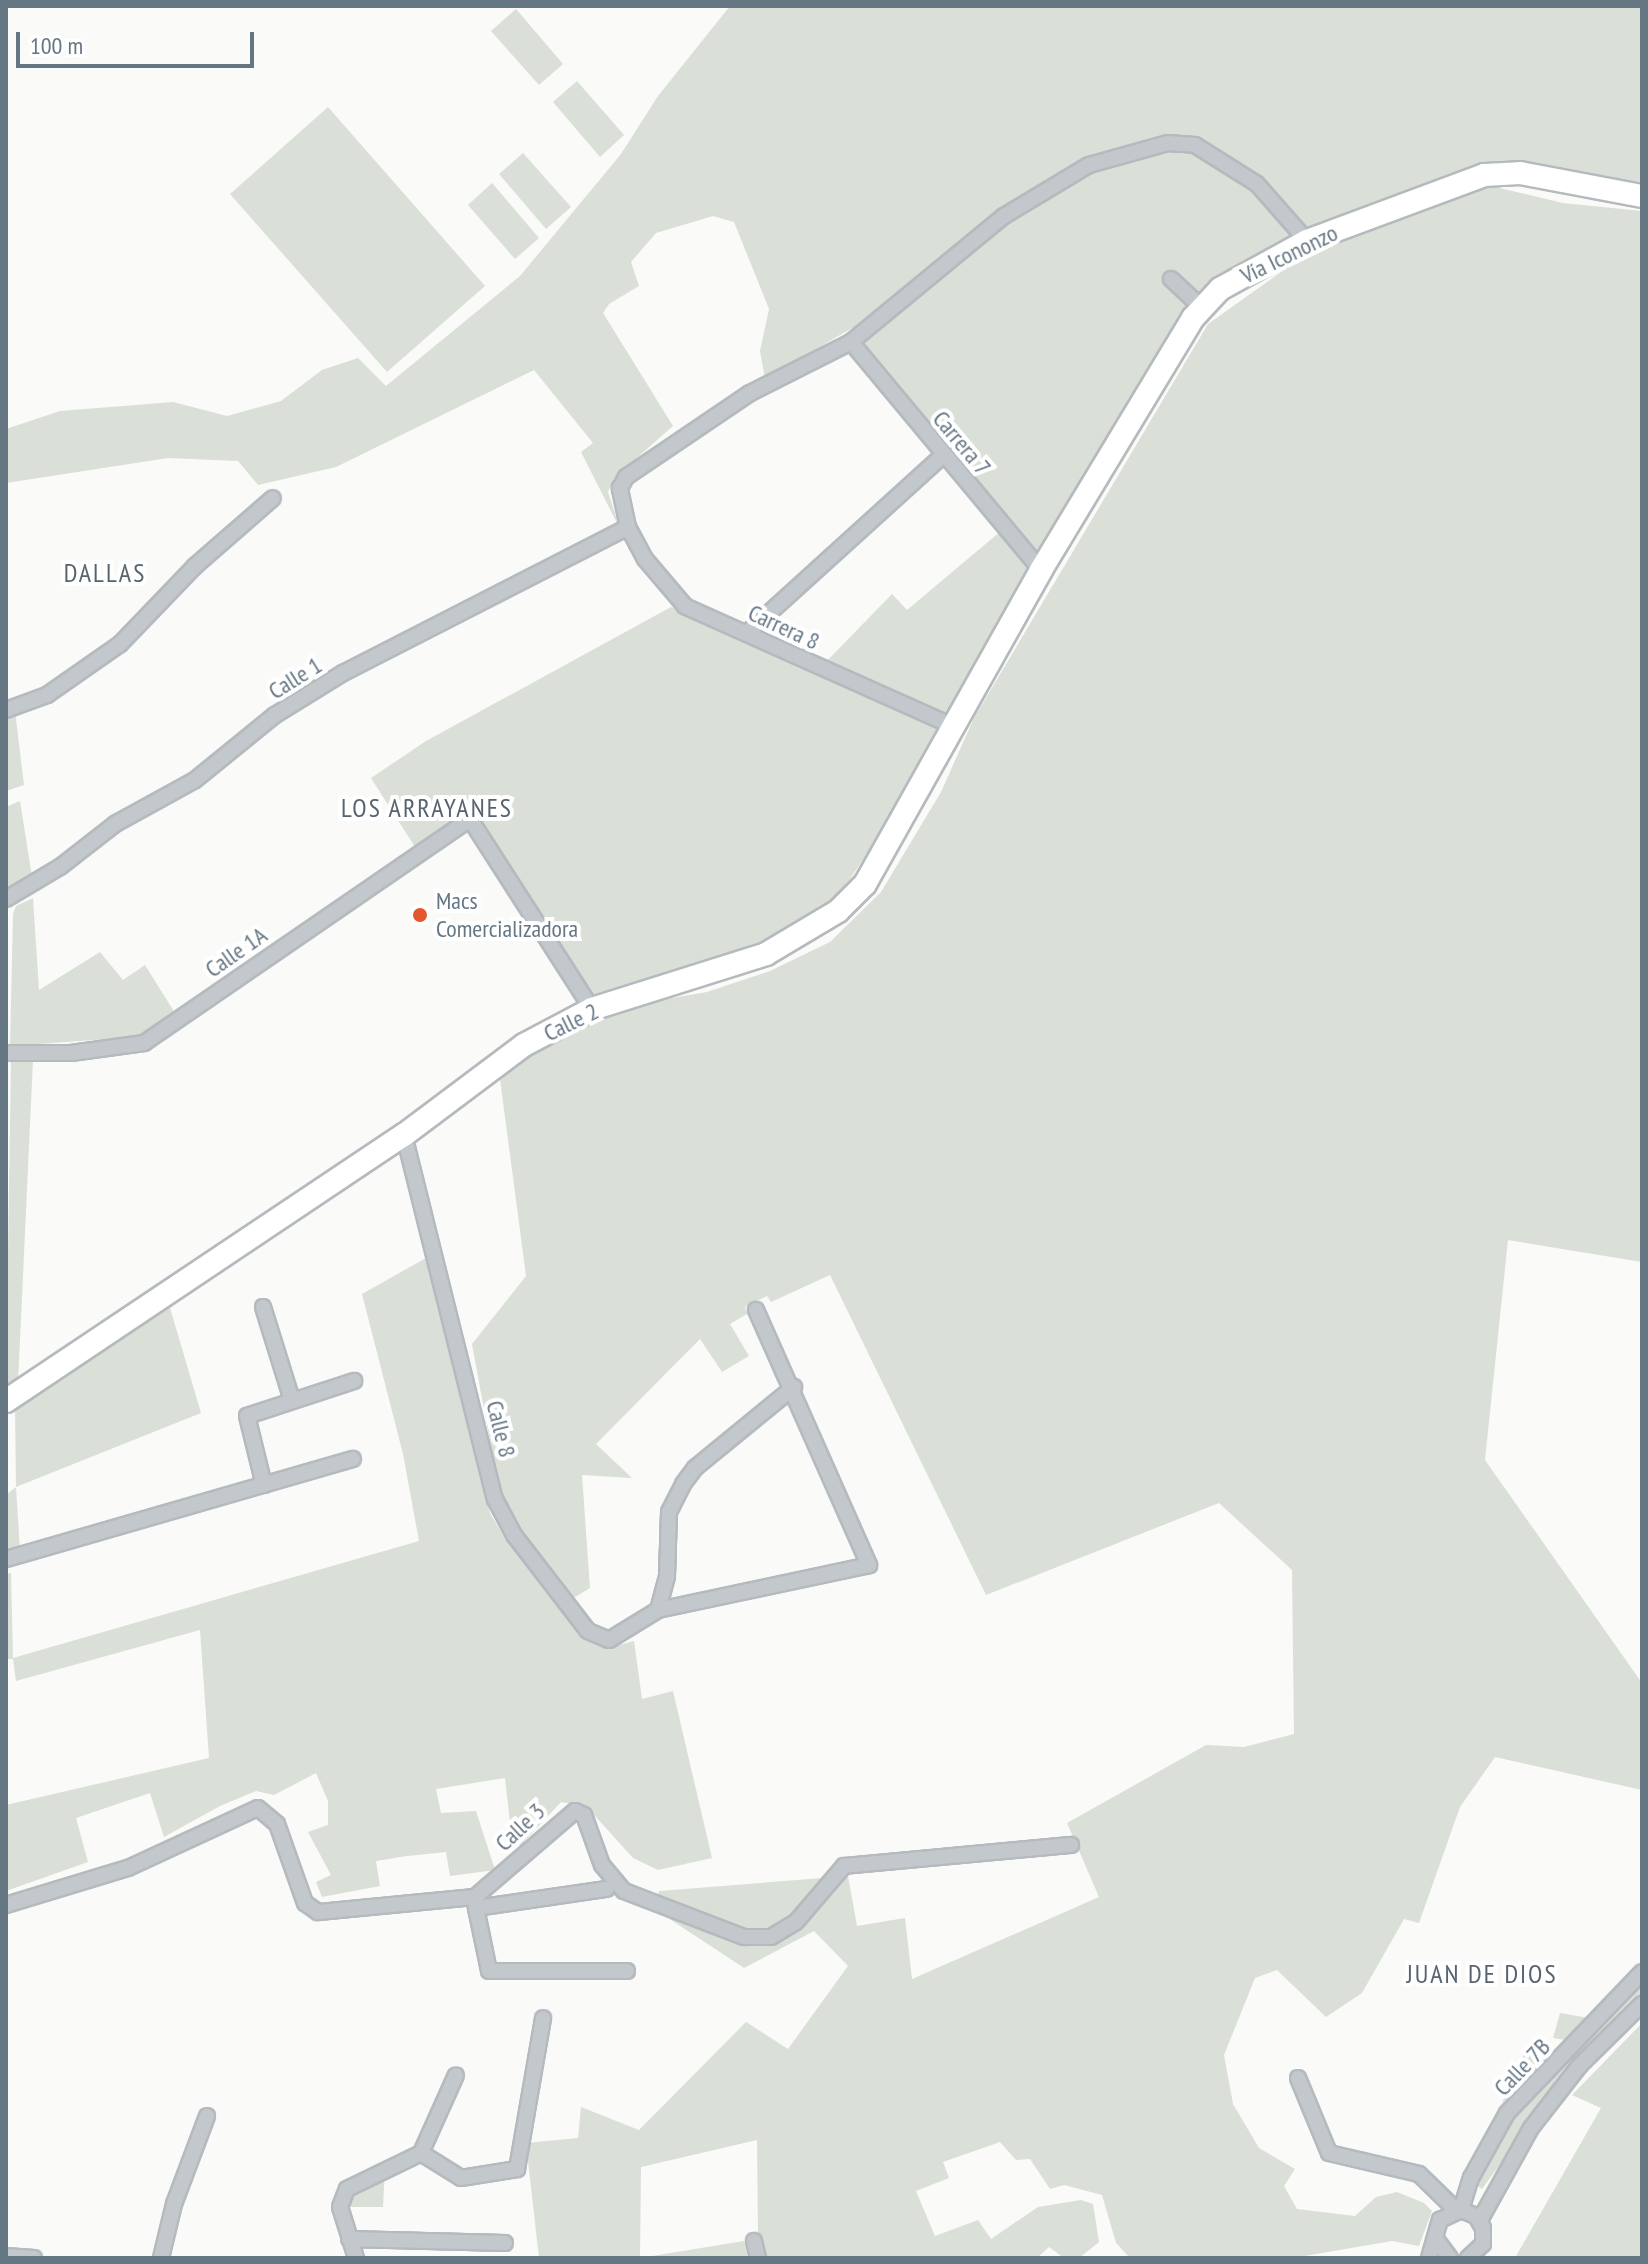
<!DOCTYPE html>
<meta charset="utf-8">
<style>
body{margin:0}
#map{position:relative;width:1648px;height:2264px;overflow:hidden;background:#fafaf8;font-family:"PT Sans Narrow",sans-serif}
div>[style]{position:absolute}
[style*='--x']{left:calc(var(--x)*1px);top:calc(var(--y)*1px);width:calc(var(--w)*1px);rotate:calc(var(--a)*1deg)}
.green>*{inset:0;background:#dadfd7}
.roads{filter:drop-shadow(2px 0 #b5babe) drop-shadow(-2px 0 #b5babe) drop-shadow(0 2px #b5babe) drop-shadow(0 -2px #b5babe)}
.minor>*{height:14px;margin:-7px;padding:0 7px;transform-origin:7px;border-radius:7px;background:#c3c8cc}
.primary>*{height:22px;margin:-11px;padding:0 11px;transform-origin:11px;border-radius:11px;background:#fff}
.dots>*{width:22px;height:22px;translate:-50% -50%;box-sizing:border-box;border:4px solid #fff;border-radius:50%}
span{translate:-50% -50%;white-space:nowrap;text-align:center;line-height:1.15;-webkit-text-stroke:8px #fff;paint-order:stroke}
.street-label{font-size:24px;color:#657683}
.poi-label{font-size:24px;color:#657683}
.left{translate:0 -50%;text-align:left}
.neighbourhood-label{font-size:26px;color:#57646e;letter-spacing:2px}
.frame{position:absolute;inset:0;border:8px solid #657683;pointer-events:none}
.scale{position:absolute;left:16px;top:32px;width:238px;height:36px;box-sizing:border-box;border:4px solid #657683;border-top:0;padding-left:10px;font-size:24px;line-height:28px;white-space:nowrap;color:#657683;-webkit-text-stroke:6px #fff;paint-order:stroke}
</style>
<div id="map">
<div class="green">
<i style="clip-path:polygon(730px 6px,1642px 6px,1642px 182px,1476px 169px,1382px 201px,1312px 234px,1191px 308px,1041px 556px,852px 328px,765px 379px,760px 351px,769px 309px,734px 222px,713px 216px,656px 233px,631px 262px,639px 286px,609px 304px,603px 313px,673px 426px,614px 478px,608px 492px,620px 529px,581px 452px,593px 443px,534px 370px,336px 467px,258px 485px,238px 461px,168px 458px,6px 483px,6px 429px,60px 411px,173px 402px,227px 416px,281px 401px,322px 370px,358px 358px,386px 386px,520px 276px,621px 154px,658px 96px)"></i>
<i style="clip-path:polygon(516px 9px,563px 64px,539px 85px,491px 31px)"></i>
<i style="clip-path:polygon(577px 81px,624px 135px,600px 157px,553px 102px)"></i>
<i style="clip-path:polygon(328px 107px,485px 286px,387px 372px,230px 194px)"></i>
<i style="clip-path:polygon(523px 153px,571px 207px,546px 229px,499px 174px)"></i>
<i style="clip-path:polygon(492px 183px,539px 238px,515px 259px,468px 205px)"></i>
<i style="clip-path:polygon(1487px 185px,1563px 203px,1642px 211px,1642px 1262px,1508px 1240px,1485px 1460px,1642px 1683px,1642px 1790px,1495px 1757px,1460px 1807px,1419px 1923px,1404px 1919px,1362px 1993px,1326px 2017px,1277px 1970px,1255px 1978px,1224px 2055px,1233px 2104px,1259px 2148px,1295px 2169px,1284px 2186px,1297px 2209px,1355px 2216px,1376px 2197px,1397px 2192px,1424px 2203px,1432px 2211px,1419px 2246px,1392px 2241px,1293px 2258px,1130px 2258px,1116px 2243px,1102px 2195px,1064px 2185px,1050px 2189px,1030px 2159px,1016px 2160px,1000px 2142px,943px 2162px,949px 2178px,916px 2191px,935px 2236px,978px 2220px,991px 2239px,1038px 2207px,1081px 2200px,1093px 2204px,1099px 2242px,1079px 2258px,1064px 2258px,1049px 2247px,1037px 2258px,764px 2258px,758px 2237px,757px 2140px,641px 2167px,640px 2258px,744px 2241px,748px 2258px,539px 2258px,526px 2143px,578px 2138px,581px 2107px,639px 2130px,746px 2022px,788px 2049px,848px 1966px,814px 1931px,744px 1968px,656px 1910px,659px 1891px,848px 1876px,857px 1926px,905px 1918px,912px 1979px,1099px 1897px,1067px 1823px,1206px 1745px,1244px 1747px,1294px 1734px,1292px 1570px,1219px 1503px,986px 1595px,830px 1275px,771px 1302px,767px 1296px,745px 1307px,747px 1314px,730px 1324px,749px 1356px,722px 1372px,700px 1339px,596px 1444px,632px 1478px,582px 1475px,590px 1588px,572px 1599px,516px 1528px,499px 1491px,472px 1344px,526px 1276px,500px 1079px,533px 1052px,599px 1018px,631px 1005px,707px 992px,770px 971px,830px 942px,881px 892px,941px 792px,974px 718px,1208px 324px,1302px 257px)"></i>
<i style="clip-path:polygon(1001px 531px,1030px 572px,945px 717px,825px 663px,892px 594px,907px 610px)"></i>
<i style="clip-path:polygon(671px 607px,939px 728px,918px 777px,850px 879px,824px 908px,761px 947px,595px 1000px,473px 806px,415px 847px,371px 778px,426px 741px)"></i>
<i style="clip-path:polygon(15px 711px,24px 785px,6px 791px,6px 712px)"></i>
<i style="clip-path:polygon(20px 801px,32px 877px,8px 889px,6px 807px)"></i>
<i style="clip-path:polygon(33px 898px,39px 990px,100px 952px,123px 980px,145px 965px,175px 1013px,136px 1037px,10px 1046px,13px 914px,16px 906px)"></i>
<i style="clip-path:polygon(11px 1060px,33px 1060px,18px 1383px,6px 1383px)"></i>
<i style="clip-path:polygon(426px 1258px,490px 1513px,505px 1539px,584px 1636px,608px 1648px,634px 1641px,642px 1699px,673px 1691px,712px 1858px,658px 1870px,633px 1858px,586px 1806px,561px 1802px,520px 1846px,511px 1831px,505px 1778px,436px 1789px,441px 1813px,476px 1811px,495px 1870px,450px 1876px,446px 1852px,407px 1856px,376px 1861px,380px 1886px,322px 1897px,316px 1882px,331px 1875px,308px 1832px,328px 1825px,328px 1801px,316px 1773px,274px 1795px,256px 1791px,220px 1806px,164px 1837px,150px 1793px,76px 1818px,88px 1862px,6px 1891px,6px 1805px,209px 1758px,200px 1630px,16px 1681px,13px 1659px,6px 1659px,6px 1574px,11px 1573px,13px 1658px,419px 1541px,403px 1454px,362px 1294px)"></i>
<i style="clip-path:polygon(168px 1301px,201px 1413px,16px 1487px,20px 1551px,6px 1554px,6px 1495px,16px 1487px,15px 1406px)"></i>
<i style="clip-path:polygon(1642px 1981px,1642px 1997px,1576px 2061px,1482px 2189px,1473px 2183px,1532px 2092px)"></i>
<i style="clip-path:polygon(1560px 2013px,1589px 2018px,1565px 2040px,1553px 2038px)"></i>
<i style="clip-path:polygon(1642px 2023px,1642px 2258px,1515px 2258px,1601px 2108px,1572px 2095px)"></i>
<i style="clip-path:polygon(1526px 2049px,1555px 2054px,1502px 2103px)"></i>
<i style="clip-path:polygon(385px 2168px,383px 2207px,340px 2207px,347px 2189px)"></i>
</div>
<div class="roads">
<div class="minor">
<i style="--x:1171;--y:279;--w:41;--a:43"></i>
<i style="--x:851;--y:342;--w:297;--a:50.2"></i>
<i style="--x:747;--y:633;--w:265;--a:-42.2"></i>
<i style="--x:6;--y:710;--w:44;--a:-20.1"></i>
<i style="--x:47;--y:695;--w:89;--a:-34.9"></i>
<i style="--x:120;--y:644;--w:108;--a:-46.1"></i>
<i style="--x:195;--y:566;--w:103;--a:-41.1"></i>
<i style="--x:955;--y:727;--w:296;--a:-155.9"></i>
<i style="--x:685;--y:606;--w:62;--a:-130.4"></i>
<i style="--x:645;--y:559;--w:36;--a:-118"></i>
<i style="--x:628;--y:527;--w:40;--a:-102"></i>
<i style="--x:620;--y:488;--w:13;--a:-61"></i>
<i style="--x:626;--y:477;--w:150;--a:-34.1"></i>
<i style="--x:750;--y:393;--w:113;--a:-26.8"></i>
<i style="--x:851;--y:342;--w:198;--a:-39.5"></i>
<i style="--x:1004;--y:216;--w:99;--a:-31"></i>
<i style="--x:1089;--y:165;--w:82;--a:-15.6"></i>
<i style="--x:1168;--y:143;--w:27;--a:4"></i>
<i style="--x:1195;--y:145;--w:73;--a:32.2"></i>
<i style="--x:1257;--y:184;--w:76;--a:48.7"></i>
<i style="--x:6;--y:899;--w:63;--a:-30.7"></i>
<i style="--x:60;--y:867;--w:70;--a:-38"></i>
<i style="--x:115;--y:824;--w:91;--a:-28.8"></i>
<i style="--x:195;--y:780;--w:103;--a:-39.1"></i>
<i style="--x:275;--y:715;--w:80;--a:-31.7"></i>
<i style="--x:343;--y:673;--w:320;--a:-27.1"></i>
<i style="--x:6;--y:1053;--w:65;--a:0"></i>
<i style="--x:71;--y:1053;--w:74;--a:-7.8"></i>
<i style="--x:144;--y:1043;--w:396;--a:-34.5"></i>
<i style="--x:470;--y:819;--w:226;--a:57.3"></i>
<i style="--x:404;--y:1135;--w:375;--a:76"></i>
<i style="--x:495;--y:1499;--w:41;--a:62.2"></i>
<i style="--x:514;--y:1535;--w:121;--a:52.4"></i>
<i style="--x:588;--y:1631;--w:23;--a:23"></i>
<i style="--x:609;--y:1640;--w:57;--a:-31.5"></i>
<i style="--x:658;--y:1610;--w:216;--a:-12"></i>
<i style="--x:869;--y:1565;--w:279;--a:-113.9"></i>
<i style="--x:263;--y:1307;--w:97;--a:72.7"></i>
<i style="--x:264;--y:1485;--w:71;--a:-103.8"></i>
<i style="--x:247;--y:1416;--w:113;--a:-18.1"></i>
<i style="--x:6;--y:1559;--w:361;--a:-16.1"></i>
<i style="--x:658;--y:1610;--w:35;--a:-75"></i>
<i style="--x:667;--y:1576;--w:64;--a:-88.2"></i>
<i style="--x:669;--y:1512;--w:31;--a:-63"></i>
<i style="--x:683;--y:1484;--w:20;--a:-53"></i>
<i style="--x:695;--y:1468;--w:128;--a:-39.3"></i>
<i style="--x:475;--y:1901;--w:7;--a:82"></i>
<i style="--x:476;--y:1908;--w:132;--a:-8.3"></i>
<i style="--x:6;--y:1905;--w:127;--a:-16.9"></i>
<i style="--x:128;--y:1868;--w:143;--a:-24.8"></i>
<i style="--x:258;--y:1808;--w:25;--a:40"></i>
<i style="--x:277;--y:1824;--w:84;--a:70.5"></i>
<i style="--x:305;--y:1903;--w:16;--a:35"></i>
<i style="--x:318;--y:1912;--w:158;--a:-5.5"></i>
<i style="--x:475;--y:1897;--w:132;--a:-40.7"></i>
<i style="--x:575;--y:1811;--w:10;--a:24"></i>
<i style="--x:584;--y:1815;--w:53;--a:70.2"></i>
<i style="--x:602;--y:1865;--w:34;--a:50"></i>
<i style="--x:624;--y:1891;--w:129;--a:21"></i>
<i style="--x:744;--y:1937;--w:27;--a:0"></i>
<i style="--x:771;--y:1937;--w:29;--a:-31"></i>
<i style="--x:796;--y:1922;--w:74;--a:-49.4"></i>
<i style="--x:844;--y:1866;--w:228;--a:-5.3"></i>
<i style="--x:476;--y:1908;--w:64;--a:78.3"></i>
<i style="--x:489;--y:1971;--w:138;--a:0"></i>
<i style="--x:1298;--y:2078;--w:81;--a:67.5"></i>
<i style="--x:1329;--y:2153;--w:92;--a:13.1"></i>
<i style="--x:1419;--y:2174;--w:52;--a:44.2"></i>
<i style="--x:421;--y:2153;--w:47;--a:32"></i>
<i style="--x:461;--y:2178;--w:57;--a:-9.1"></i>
<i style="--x:517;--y:2169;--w:153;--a:-80.2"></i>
<i style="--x:1461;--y:2210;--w:34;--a:-73"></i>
<i style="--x:1471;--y:2178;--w:74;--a:-61"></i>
<i style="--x:1507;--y:2113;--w:195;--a:-46.2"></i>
<i style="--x:1480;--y:2220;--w:105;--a:-61"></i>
<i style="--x:1531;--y:2128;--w:80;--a:-52.1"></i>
<i style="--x:1580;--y:2065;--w:87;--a:-44.5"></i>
<i style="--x:1435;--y:2238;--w:25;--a:53"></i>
<i style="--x:349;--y:2239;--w:156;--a:1.5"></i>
<i style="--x:754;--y:2241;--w:17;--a:77"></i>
<i style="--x:6;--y:2256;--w:28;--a:4"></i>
<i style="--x:161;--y:2258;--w:56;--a:-76.5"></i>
<i style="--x:174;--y:2204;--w:94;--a:-69.4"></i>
<i style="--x:356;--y:2258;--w:53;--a:-107.4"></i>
<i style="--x:340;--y:2207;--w:19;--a:-69"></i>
<i style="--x:347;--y:2189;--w:82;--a:-25.9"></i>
<i style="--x:421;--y:2153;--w:85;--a:-65.8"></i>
<i style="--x:1429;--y:2258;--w:40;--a:-74"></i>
<i style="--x:1440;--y:2220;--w:23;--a:-25"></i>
<i style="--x:1461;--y:2210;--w:16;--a:22"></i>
<i style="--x:1476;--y:2216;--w:14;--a:60"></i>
<i style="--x:1483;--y:2228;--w:16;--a:90"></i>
<i style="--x:1483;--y:2244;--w:21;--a:137"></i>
</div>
<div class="primary">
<i style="--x:6;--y:1401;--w:479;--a:-33.8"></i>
<i style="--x:404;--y:1135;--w:150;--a:-36.9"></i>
<i style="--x:524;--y:1045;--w:77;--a:-27.9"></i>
<i style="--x:592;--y:1009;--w:182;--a:-17.5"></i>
<i style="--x:766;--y:954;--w:84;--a:-30.8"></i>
<i style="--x:838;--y:911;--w:38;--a:-45"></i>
<i style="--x:865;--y:884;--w:360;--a:-60.7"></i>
<i style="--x:1041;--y:570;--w:294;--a:-58.9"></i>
<i style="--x:1193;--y:318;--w:40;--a:-47"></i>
<i style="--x:1220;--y:289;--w:99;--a:-28.9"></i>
<i style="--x:1307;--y:241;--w:189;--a:-20.4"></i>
<i style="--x:1484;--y:175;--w:36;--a:-3"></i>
<i style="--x:1520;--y:173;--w:124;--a:10.7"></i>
</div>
</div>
<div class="dots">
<i style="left:420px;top:915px;background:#e4572e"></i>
</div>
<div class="street-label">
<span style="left:1289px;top:254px;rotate:-26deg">Vía Icononzo</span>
<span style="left:962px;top:443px;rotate:50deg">Carrera 7</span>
<span style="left:784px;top:627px;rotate:25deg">Carrera 8</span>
<span style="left:295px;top:678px;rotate:-32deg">Calle 1</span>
<span style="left:236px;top:952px;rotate:-35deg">Calle 1A</span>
<span style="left:571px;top:1022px;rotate:-26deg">Calle 2</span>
<span style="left:501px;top:1429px;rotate:76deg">Calle 8</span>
<span style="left:520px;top:1827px;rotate:-43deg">Calle 3</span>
<span style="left:1522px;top:2067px;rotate:-46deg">Calle 7B</span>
</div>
<div class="poi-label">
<span class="left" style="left:436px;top:915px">Macs<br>Comercializadora</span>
</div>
<div class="neighbourhood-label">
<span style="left:105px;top:573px">DALLAS</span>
<span style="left:427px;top:808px">LOS ARRAYANES</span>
<span style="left:1482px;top:1974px">JUAN DE DIOS</span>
</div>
<div class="frame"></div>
<div class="scale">100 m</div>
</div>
